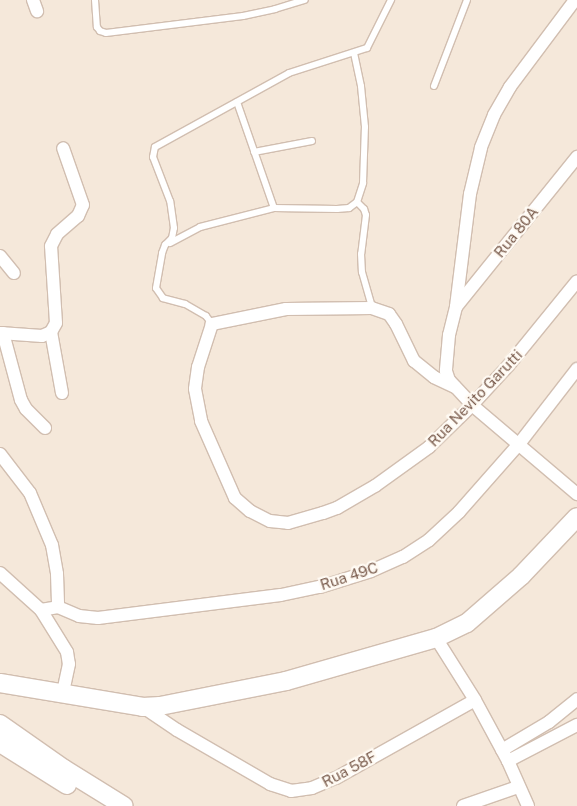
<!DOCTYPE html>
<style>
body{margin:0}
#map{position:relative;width:577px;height:806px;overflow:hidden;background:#fdf6ec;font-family:"Public Sans",sans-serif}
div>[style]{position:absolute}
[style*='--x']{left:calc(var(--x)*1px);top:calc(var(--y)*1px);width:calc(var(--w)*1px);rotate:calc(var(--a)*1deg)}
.residential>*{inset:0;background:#f5e8da}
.roads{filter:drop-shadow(1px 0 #d1beb0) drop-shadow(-1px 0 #d1beb0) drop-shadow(0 1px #d1beb0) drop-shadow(0 -1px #d1beb0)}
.lane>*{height:6px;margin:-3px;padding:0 3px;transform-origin:3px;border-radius:3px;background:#fff}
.street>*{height:12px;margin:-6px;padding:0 6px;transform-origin:6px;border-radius:6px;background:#fff}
.secondary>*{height:18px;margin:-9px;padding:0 9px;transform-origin:9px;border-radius:9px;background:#fff}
span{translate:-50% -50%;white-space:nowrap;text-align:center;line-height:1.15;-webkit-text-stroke:4.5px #fffaf3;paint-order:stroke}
.street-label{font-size:15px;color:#7a5c4d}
</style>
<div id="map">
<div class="residential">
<i style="clip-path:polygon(0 0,577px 0,577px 806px,0 806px)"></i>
</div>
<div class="roads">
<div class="lane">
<i style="--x:95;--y:0;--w:27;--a:86"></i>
<i style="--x:97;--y:27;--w:5;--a:53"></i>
<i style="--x:100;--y:31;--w:6;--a:18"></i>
<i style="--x:106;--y:33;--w:138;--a:-7.1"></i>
<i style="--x:243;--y:16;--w:33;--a:-12"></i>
<i style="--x:275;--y:9;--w:31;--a:-17"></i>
<i style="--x:434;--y:86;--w:92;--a:-69"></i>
<i style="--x:237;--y:102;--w:112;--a:70.8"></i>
<i style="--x:254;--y:152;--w:59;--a:-10.7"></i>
<i style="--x:357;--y:202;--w:10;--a:45"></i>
<i style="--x:364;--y:209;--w:6;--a:72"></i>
<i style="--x:366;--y:215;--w:39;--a:97"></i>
<i style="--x:361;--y:254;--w:18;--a:87"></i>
<i style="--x:362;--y:272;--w:37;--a:74"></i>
<i style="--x:170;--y:243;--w:34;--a:-28"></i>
<i style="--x:200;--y:227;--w:76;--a:-14.4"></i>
<i style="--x:274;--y:208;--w:63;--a:0.9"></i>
<i style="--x:337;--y:209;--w:12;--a:-5"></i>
<i style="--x:349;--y:208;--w:10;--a:-37"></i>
<i style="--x:357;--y:202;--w:20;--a:-72"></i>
<i style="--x:363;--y:183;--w:56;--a:-88"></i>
<i style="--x:365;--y:127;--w:41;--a:-95.6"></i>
<i style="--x:361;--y:86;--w:34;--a:-102"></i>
<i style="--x:212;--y:324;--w:10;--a:-127"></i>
<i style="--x:206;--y:316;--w:24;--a:-150"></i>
<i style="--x:185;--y:304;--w:23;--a:-165"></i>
<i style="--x:163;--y:298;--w:12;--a:-125"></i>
<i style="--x:156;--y:288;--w:36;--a:-80"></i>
<i style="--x:162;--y:253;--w:9;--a:-69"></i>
<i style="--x:165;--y:245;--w:10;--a:-45"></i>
<i style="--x:172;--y:238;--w:10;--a:-79"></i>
<i style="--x:174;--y:228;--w:27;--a:-98"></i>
<i style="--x:170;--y:201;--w:47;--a:-111.1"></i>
<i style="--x:153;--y:157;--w:10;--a:-79"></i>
<i style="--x:155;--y:147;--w:153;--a:-28.9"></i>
<i style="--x:289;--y:73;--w:82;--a:-17.8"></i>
<i style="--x:367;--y:48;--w:54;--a:-63.4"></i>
</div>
<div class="street">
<i style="--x:33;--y:0;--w:12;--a:70"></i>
<i style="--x:575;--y:0;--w:109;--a:126.8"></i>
<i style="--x:510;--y:87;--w:32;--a:120"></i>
<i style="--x:494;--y:115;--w:35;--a:112"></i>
<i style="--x:481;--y:148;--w:47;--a:103.4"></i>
<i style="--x:470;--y:194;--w:114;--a:97.1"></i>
<i style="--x:456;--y:307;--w:29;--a:104"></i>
<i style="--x:449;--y:335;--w:36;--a:95"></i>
<i style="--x:446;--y:371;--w:9;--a:72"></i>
<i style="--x:449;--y:380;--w:34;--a:47"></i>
<i style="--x:472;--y:405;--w:138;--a:40.3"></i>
<i style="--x:0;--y:256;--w:22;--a:51"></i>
<i style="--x:456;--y:307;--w:193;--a:-51.1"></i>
<i style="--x:0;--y:333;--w:42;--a:4.1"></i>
<i style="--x:42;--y:336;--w:10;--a:-24"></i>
<i style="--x:3;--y:333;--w:69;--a:75"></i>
<i style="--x:21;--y:400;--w:10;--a:61"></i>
<i style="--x:26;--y:409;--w:27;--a:45"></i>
<i style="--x:455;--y:387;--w:23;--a:-155"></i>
<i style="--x:434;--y:377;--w:26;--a:-141"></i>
<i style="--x:414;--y:361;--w:41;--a:-115.9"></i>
<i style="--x:396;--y:324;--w:12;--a:-125"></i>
<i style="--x:389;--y:314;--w:18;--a:-161"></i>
<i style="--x:372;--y:308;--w:86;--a:179.3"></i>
<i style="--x:286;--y:309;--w:76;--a:168.5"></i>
<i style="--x:212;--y:324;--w:45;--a:108"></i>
<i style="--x:198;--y:367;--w:22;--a:98"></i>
<i style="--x:195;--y:389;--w:33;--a:79"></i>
<i style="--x:201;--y:421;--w:84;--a:66.2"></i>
<i style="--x:235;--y:498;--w:20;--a:41"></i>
<i style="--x:250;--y:511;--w:22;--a:27"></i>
<i style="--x:270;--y:521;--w:18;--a:6"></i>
<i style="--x:288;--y:523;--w:36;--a:-16"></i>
<i style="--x:323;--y:513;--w:15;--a:-20"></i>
<i style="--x:337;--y:508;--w:44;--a:-30.1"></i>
<i style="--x:375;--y:486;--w:67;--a:-35.8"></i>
<i style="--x:429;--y:447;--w:60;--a:-44.3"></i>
<i style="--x:472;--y:405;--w:53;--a:-47.3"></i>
<i style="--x:508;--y:366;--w:109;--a:-50.9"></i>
<i style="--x:62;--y:393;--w:62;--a:-100.2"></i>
<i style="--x:51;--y:332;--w:10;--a:-61"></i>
<i style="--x:56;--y:323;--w:77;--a:-93.7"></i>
<i style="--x:51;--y:246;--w:13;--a:-63"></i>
<i style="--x:57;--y:234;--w:28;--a:-41"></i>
<i style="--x:78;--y:216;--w:12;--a:-66"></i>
<i style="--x:83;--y:205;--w:60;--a:-109.3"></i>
<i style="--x:0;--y:454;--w:49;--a:52.4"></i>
<i style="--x:30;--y:493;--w:56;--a:67.1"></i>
<i style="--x:52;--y:545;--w:29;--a:80"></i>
<i style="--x:57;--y:574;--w:33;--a:88"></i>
<i style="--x:0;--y:573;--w:55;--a:42.1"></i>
<i style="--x:41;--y:610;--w:49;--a:58.2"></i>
<i style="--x:67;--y:652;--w:12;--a:81"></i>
<i style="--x:69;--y:664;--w:30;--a:102"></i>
<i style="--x:41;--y:610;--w:17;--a:-10"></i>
<i style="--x:58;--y:607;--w:23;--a:23"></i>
<i style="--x:79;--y:616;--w:19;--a:6"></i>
<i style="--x:98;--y:618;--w:184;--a:-7.2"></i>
<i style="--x:281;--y:595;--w:40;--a:-12"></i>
<i style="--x:320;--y:587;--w:53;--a:-17.4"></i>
<i style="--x:371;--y:571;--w:35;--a:-24"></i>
<i style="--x:403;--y:557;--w:31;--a:-33"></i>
<i style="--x:429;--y:540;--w:41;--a:-43"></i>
<i style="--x:459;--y:512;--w:91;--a:-48.6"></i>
<i style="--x:519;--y:444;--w:95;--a:-52.3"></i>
<i style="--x:436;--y:638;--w:73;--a:57.8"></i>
<i style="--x:475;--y:700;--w:69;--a:61.6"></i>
<i style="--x:508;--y:761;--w:49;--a:66"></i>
<i style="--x:143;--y:707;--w:41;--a:34.1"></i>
<i style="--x:177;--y:730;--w:108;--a:30.1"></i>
<i style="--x:270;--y:784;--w:22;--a:18"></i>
<i style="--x:291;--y:791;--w:21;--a:-8"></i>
<i style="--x:312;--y:788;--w:26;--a:-23"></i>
<i style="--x:336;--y:778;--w:159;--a:-29.3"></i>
<i style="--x:502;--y:750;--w:55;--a:-30.8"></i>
<i style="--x:549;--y:722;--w:36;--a:-39"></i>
<i style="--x:508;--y:761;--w:78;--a:-27.6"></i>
<i style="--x:463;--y:806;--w:58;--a:-19.1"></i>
</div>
<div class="secondary">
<i style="--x:0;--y:683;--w:145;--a:9.5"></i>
<i style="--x:143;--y:707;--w:17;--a:-3"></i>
<i style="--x:160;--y:706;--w:128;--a:-11.2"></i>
<i style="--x:286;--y:681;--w:156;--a:-16"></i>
<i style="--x:436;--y:638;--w:34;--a:-26"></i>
<i style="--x:467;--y:623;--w:72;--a:-41"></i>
<i style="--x:521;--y:576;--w:81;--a:-46.5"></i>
<i style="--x:0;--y:724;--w:78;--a:35.1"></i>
<i style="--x:64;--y:769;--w:70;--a:31.7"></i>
<i style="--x:0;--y:743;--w:79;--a:32.1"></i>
</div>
</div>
<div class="street-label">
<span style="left:516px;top:232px;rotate:-51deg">Rua 80A</span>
<span style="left:475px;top:398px;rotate:-46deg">Rua Nevito Garutti</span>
<span style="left:349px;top:576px;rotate:-18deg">Rua 49C</span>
<span style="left:349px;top:769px;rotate:-28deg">Rua 58F</span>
</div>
</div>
